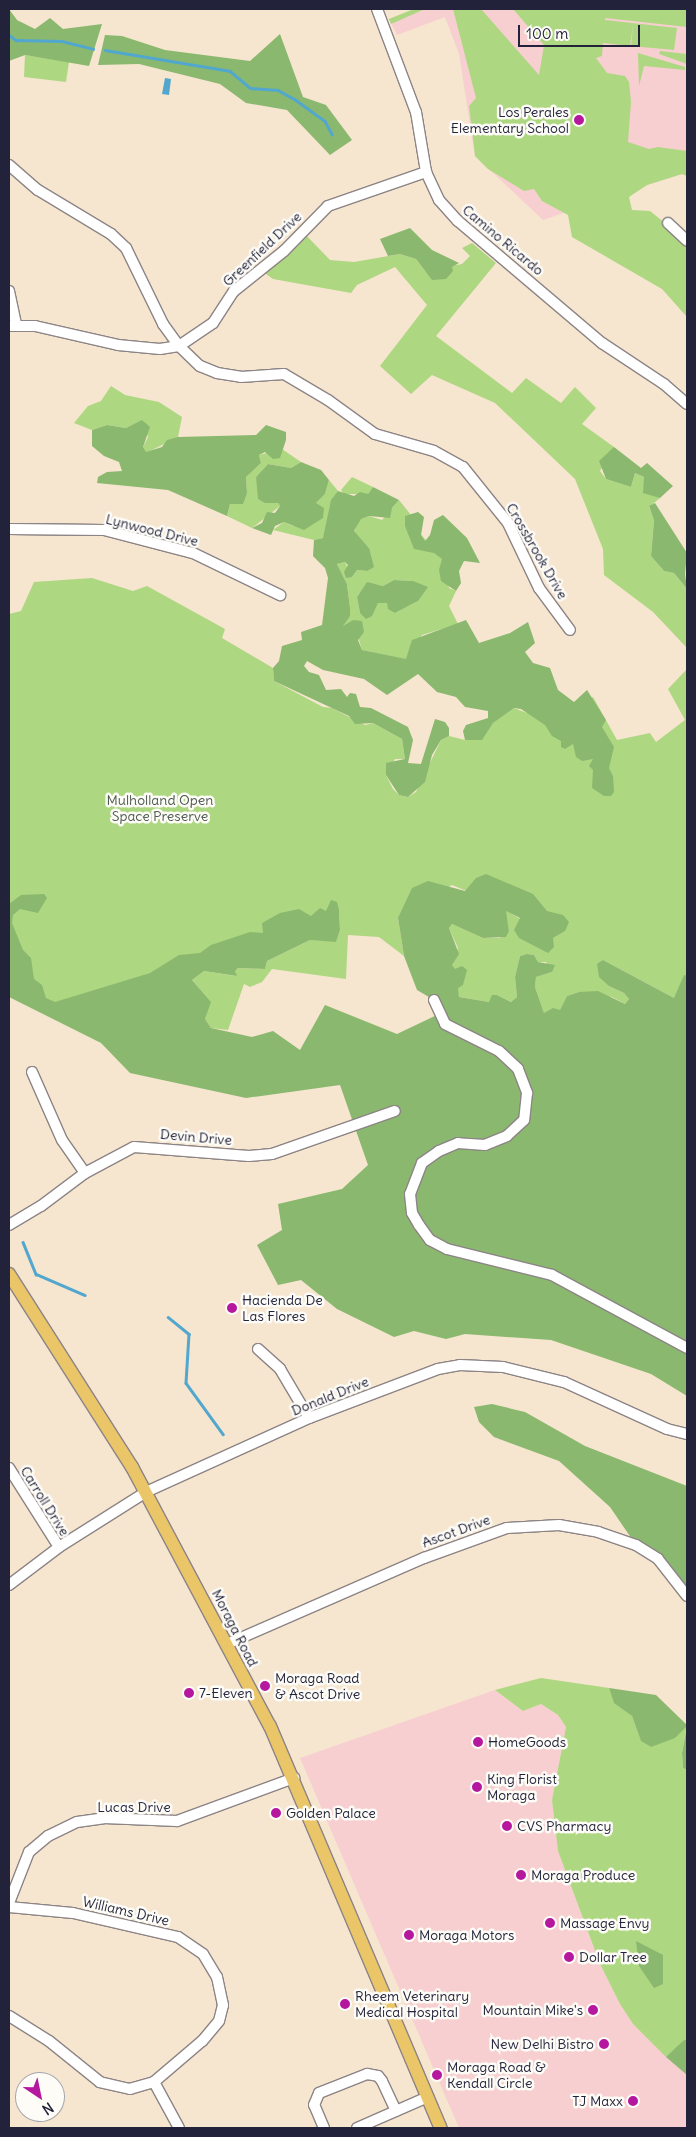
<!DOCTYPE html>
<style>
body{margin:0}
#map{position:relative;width:696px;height:2137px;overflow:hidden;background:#f6e5cf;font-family:Delius,sans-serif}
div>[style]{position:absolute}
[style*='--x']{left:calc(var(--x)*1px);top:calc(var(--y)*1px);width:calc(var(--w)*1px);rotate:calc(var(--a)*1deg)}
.built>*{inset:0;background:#f7cfd1}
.green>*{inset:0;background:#aed781}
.forest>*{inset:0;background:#8ab86f}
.water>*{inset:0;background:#51a7ce}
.stream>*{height:2.5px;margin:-1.25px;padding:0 1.25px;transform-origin:1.25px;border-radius:1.25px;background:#51a7ce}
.roads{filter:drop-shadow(1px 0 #8c8485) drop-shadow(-1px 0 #8c8485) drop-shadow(0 1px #8c8485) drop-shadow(0 -1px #8c8485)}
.minor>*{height:10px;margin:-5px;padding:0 5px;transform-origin:5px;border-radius:5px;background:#fff}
.major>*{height:12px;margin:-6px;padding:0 6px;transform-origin:6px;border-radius:6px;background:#ebc669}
.dots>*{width:14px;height:14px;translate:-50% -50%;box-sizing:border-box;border:2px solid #fdfcf7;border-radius:50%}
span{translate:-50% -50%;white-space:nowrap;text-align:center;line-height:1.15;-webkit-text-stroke:5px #fdfcf7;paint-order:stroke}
.poi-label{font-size:14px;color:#22223b}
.right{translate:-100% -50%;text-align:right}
.left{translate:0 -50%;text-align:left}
.street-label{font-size:14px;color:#22223b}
.park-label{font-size:14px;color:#4c5850}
.frame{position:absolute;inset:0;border:10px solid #22223b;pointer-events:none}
.north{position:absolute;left:15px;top:2072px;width:50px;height:50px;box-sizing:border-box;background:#fdfcf7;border:1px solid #a5a5ac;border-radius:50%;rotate:146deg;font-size:14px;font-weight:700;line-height:20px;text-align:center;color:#22223b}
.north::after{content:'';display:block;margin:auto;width:18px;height:22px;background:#b5179e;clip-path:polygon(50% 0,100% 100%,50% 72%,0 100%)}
.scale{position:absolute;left:518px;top:25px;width:122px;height:22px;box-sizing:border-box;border:2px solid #22223b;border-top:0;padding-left:6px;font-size:15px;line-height:18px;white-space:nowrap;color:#22223b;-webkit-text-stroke:4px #fdfcf7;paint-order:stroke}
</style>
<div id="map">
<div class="built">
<i style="clip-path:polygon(414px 9px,687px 9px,687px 176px,682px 174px,647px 185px,633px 193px,622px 205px,578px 208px,543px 220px,475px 156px,459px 54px,445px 17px,397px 35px,389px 19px)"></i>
<i style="clip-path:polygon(495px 1690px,523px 1711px,541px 1704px,558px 1715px,566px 1727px,552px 1800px,558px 1851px,600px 1964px,620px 2004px,633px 2024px,687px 2075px,687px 2128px,459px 2128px,300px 1758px)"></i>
</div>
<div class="green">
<i style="clip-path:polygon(414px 9px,425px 9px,391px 24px,389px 19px)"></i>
<i style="clip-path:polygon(453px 9px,481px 9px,539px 75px,544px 45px,513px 9px,687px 9px,687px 27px,605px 18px,605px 20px,677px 28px,674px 50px,631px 46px,633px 25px,630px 46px,603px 43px,602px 56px,596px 58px,607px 73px,625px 76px,629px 82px,631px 102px,628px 142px,649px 149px,658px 147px,687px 151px,687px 176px,682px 174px,647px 185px,629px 197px,632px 210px,650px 211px,687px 241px,687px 317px,662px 289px,572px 237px,568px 215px,542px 201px,534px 189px,524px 191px,488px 169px,475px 156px,469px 106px,476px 98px)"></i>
<i style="clip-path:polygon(660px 51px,687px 54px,687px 64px,659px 54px)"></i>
<i style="clip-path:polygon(638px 53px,685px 67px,685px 70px,644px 66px,639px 86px)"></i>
<i style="clip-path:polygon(25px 55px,69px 62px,66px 82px,24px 77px)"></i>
<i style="clip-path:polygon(302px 231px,330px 260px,354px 262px,400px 254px,416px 259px,425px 271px,462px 264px,470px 256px,462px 248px,472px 243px,496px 263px,436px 336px,512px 393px,526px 378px,561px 403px,575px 387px,596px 408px,582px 424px,614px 447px,600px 471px,606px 479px,631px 487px,635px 473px,644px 477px,650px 493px,660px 498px,649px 507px,654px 519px,651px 556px,664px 571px,674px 573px,687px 589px,687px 648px,653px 612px,604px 575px,603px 549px,575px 479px,495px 403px,432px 375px,411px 394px,380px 366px,427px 305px,395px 267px,357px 285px,351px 293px,273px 279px,259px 269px)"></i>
<i style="clip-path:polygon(111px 386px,125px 395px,159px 402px,182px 417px,178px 437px,146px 453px,143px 447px,148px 437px,142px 421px,126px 428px,107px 425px,92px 430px,74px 423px,88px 406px,101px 401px)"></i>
<i style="clip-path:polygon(282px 449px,301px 462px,291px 468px,268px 464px,256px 477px,265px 503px,278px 503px,280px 506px,252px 528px,227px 516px,230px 504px,247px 493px,246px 477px,261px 463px,259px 455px)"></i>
<i style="clip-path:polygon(352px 477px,373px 487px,368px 494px,344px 494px,341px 490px)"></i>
<i style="clip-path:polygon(329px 480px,338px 491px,329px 509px,330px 519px,323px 538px,314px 540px,273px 530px,284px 522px,293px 526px,325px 494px)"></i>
<i style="clip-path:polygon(evenodd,399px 500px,411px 515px,405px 516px,443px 560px,449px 588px,456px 591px,449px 606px,458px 624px,422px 635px,406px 660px,362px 650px,353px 620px,343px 627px,350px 608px,347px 584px,337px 564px,345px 562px,352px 577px,357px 570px,367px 571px,369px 548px,354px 532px,360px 519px,369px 516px,382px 520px,399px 500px,394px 580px,413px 581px,418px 601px,395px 613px,387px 603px,378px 603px,372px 611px,360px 613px,357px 597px,367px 583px,383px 586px,394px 580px)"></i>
<i style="clip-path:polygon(92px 578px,133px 591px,147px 586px,225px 629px,222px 638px,273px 668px,274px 681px,323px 707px,332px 708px,365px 725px,373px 723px,402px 739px,405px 759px,395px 759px,386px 775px,393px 789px,399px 795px,408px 797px,416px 792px,441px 740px,449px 736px,465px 740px,489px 727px,501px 711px,514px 708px,555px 724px,593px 697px,617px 740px,650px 733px,656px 742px,685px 720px,668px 689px,687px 669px,687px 995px,674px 998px,603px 960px,609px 986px,624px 993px,629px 999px,625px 1004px,612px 997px,579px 992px,567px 996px,560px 1011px,544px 1013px,535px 987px,536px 977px,552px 972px,546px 962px,538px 962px,534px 955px,527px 954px,520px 956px,515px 977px,517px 997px,511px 1002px,497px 995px,489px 1002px,459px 997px,452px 965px,458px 948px,449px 928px,452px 924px,483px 938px,500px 938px,509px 931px,505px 910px,553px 938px,564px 931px,452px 885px,398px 918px,404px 956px,379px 937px,348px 935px,346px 979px,272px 969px,262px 982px,250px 987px,244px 984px,228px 1030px,211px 1028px,205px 1019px,210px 1001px,192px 980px,204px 971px,236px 976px,235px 971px,238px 968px,265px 969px,267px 961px,310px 940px,336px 941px,340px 930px,339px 910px,311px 916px,52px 1008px,9px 944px,9px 614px,21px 611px,34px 582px)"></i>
<i style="clip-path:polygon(541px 1678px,609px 1688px,614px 1702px,632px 1716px,641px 1740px,651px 1747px,687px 1724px,682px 1753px,683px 1768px,687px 1770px,687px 2040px,666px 2057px,633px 2024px,620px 2004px,600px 1964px,558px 1851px,552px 1800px,566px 1727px,558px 1715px,541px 1704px,523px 1711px,495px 1690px)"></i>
</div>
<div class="forest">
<i style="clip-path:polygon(9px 9px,17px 20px,35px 29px,50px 18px,63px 29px,102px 24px,89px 66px,25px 55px,9px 61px)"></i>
<i style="clip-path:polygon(280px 34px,303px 97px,326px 105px,352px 140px,330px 155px,287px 110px,246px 103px,220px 84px,139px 64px,98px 65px,105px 35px,122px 36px,165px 50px,250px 61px)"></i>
<i style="clip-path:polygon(410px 228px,432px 250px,459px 263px,452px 267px,453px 271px,446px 279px,432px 280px,416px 259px,400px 254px,388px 256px,380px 239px)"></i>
<i style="clip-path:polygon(142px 420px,150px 427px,143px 447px,146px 452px,162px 447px,167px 440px,178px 437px,256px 435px,266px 425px,286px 432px,286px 440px,280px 458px,273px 459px,265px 452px,259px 455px,261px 463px,246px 477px,247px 493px,243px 504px,230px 504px,227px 516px,168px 490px,97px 483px,98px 477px,107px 472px,122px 471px,119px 462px,104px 456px,92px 446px,92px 430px,107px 425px,126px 428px)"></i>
<i style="clip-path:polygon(614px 447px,641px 468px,647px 463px,673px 486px,660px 498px,643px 493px,644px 477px,635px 473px,631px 487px,606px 479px,599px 461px)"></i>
<i style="clip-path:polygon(301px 462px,321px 470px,329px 480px,325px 494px,316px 503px,324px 508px,323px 518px,304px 530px,284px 522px,275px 526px,271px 535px,252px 528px,262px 523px,267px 512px,275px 513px,280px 506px,278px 503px,265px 503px,258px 499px,256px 477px,268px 464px,291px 468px)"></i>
<i style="clip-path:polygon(373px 487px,399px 500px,392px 508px,390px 518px,369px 516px,361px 519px,354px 531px,369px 548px,374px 567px,367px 571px,357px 570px,352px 577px,346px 578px,344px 572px,348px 565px,345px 562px,337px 564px,347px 584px,350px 608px,350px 616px,343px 626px,353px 620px,362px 621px,364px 632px,358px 640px,362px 650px,406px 659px,412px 640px,466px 620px,479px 643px,510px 633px,528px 622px,535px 643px,525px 652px,533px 663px,550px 668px,558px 690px,574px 702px,587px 690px,606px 720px,602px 727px,614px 747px,609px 768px,613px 776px,614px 792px,611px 796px,604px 796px,592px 788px,593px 770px,589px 766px,593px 759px,582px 761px,576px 757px,573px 744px,565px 749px,561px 747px,561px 741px,552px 736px,545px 725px,521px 709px,514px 708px,493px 723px,482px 740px,465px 740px,463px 731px,466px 725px,488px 718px,488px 711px,465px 707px,456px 697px,437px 692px,418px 674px,387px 695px,364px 679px,323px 670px,307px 661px,304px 666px,309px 672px,319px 675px,326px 690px,341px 689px,347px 697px,350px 693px,356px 694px,360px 707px,371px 708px,408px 727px,413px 740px,408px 763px,421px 764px,435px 719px,445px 722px,449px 728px,449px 736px,441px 740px,432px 755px,425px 782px,408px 797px,399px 795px,386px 775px,386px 763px,405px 759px,402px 739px,373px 723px,355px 724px,349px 716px,274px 681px,273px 668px,279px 661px,282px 646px,302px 640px,301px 632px,322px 625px,328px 578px,325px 568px,313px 556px,314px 540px,323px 538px,331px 500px,338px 491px,354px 496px,360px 492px,368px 494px)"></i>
<i style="clip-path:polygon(655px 503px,687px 553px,685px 574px,687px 589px,674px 573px,664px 571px,651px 556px,654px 520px,649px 506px)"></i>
<i style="clip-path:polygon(418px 512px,424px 517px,421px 535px,425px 541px,430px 535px,434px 520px,443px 515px,467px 538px,480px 563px,464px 561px,459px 571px,461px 583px,456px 591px,441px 581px,439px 570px,442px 559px,434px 553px,414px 549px,405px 526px,405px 516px)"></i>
<i style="clip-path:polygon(394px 580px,413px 581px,428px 587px,418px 601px,395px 613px,388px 609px,387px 603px,378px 603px,372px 616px,366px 619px,360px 613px,357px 597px,367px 582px,383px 586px)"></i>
<i style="clip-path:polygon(486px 874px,533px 894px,547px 911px,563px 915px,569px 922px,565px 931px,553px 938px,554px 947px,548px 953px,519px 938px,514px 930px,520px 918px,506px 911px,509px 931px,506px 937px,483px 938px,452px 924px,449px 928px,459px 954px,452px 965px,455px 969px,462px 966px,467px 970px,463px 985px,458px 988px,459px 997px,489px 1002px,492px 995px,497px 995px,511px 1002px,517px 997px,515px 977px,520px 956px,527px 954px,534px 955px,538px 962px,555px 965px,552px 972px,536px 977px,535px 987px,544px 1013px,553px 1008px,560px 1010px,567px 996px,579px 992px,598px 991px,625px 1004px,629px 999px,624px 993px,609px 986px,599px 977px,597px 964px,603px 960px,674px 998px,684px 975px,687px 976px,687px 1396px,651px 1374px,551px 1340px,465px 1334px,446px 1339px,414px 1331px,394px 1337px,337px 1309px,301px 1280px,278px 1285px,257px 1245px,282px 1230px,278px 1204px,342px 1189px,368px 1165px,340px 1085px,246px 1098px,130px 1073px,101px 1043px,9px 997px,9px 904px,21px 895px,44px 894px,47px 898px,38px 913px,20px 909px,13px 915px,12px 923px,23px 950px,31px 958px,34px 979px,42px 985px,46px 998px,55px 1002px,150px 973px,179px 955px,200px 953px,211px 945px,250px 932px,263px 933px,262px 923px,280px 913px,299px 909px,311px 916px,320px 908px,326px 911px,331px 900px,337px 902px,339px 910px,340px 930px,336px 942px,310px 940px,267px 961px,265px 969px,238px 968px,235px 971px,237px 976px,204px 971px,192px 980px,211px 1002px,205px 1019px,211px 1028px,252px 1037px,273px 1031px,300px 1050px,325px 1005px,397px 1034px,439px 1014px,434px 1000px,417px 990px,404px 956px,398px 918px,412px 888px,428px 881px,465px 891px,476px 878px)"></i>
<i style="clip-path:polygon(492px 1404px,525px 1412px,585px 1446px,687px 1486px,687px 1596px,658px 1559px,636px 1545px,610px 1507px,559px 1461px,494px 1437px,479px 1422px,474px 1407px)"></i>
<i style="clip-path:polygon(609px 1688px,656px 1695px,687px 1725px,687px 1770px,683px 1768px,682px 1753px,687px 1726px,675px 1738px,651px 1747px,641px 1741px,632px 1716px,614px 1703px)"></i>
<i style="clip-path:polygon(636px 1941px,663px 1955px,663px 1984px,654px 1988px,639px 1966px)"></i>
<i style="clip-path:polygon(684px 2040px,687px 2040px,687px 2075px,666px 2057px)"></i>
</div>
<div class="water">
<i style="clip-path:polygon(165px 78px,171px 79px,169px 95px,162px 94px)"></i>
</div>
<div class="stream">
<i style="--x:9;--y:35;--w:9;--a:36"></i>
<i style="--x:16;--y:40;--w:46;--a:1.2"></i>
<i style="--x:62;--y:41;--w:32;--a:14"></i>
<i style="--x:105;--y:50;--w:127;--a:9.5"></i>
<i style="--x:230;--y:71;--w:26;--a:40"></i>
<i style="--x:250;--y:88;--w:28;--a:4"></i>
<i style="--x:278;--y:90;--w:21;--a:29"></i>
<i style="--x:296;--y:100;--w:36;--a:36"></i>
<i style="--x:325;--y:121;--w:15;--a:62"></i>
<i style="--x:23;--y:1242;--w:35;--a:68"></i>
<i style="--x:36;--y:1274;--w:53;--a:23.2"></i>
<i style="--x:168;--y:1317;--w:27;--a:39"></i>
<i style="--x:189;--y:1334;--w:49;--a:93.5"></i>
<i style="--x:186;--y:1383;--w:63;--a:54"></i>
</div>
<div class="roads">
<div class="minor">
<i style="--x:377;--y:9;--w:110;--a:69.3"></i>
<i style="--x:416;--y:112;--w:61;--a:80.5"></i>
<i style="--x:426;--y:172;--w:31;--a:65"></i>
<i style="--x:439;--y:200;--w:28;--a:48"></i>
<i style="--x:458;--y:221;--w:189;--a:40.3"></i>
<i style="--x:602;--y:343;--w:74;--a:33.5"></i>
<i style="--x:664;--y:384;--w:30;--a:41"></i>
<i style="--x:9;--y:165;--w:38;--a:41"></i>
<i style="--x:38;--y:190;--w:85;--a:31.1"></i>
<i style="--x:111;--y:234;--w:21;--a:43"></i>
<i style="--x:126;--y:248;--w:85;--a:64"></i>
<i style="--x:163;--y:324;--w:27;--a:54"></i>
<i style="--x:179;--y:346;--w:29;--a:44"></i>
<i style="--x:200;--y:366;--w:18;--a:22"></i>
<i style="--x:217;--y:373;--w:24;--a:9"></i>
<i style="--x:241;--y:377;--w:43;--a:-4"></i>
<i style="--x:284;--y:374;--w:51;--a:30.6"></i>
<i style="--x:328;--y:400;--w:58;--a:35.9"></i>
<i style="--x:375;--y:434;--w:61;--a:16.1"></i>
<i style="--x:434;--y:451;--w:33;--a:29"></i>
<i style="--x:463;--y:467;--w:72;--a:51.2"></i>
<i style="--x:508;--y:523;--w:72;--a:64.5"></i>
<i style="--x:539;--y:588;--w:52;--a:53.6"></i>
<i style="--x:668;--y:223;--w:26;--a:43"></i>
<i style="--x:9;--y:291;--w:34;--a:78"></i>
<i style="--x:9;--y:326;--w:26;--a:0"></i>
<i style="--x:35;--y:326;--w:85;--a:12.9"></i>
<i style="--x:118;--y:345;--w:42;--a:5.4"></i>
<i style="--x:160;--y:349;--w:19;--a:-9"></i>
<i style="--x:179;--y:346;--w:41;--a:-34.1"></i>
<i style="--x:213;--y:323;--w:38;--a:-57"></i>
<i style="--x:234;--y:291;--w:64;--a:-38.7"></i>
<i style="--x:284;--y:251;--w:63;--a:-45.6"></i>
<i style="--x:328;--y:206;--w:104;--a:-19.1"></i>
<i style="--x:9;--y:529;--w:95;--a:0.6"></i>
<i style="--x:104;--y:530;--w:92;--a:14.5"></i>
<i style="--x:193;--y:553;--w:97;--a:25.8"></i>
<i style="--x:434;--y:1000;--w:26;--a:65"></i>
<i style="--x:445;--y:1024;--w:60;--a:26.6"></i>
<i style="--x:499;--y:1051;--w:26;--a:43"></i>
<i style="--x:518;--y:1069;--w:26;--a:69"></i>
<i style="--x:527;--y:1093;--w:27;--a:96"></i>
<i style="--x:524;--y:1120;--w:23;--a:137"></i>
<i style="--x:507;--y:1136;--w:24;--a:158"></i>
<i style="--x:485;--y:1145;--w:27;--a:-176"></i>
<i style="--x:458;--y:1143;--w:21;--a:157"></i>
<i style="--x:439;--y:1151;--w:21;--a:145"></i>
<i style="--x:422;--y:1163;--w:33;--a:111"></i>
<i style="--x:410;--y:1194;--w:19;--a:84"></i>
<i style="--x:412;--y:1213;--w:14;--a:60"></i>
<i style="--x:419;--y:1225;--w:19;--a:54"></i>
<i style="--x:430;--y:1240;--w:19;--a:28"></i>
<i style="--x:447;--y:1249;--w:108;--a:13.9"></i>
<i style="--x:552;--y:1275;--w:153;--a:28.4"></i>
<i style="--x:32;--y:1072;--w:74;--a:66.2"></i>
<i style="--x:62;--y:1140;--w:40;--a:55.1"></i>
<i style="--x:9;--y:1225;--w:37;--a:-31"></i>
<i style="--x:41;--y:1206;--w:55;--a:-36.9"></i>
<i style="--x:85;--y:1173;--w:55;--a:-28"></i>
<i style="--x:134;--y:1147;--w:115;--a:4.5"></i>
<i style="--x:249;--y:1156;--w:23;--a:-5"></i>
<i style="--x:272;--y:1154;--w:130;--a:-19.3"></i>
<i style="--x:258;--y:1349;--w:30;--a:42"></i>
<i style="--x:280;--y:1369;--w:57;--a:59.4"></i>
<i style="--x:9;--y:1468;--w:93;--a:57.7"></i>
<i style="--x:9;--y:1585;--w:63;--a:-37.2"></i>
<i style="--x:59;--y:1547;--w:103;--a:-32.3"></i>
<i style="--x:146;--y:1492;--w:179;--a:-24.4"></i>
<i style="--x:309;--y:1418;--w:138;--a:-20.8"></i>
<i style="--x:438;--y:1369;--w:22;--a:-10"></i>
<i style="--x:460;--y:1365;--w:43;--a:2.7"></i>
<i style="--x:503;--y:1367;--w:63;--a:13.8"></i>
<i style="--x:564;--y:1382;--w:113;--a:24.5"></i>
<i style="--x:667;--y:1429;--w:21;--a:14"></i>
<i style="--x:227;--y:1644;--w:215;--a:-23.6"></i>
<i style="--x:424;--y:1558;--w:88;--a:-19.9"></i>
<i style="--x:507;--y:1528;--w:52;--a:-3.3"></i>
<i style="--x:559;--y:1525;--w:40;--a:10"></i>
<i style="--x:598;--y:1532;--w:40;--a:18.9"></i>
<i style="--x:636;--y:1545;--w:26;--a:32"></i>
<i style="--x:658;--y:1559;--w:47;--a:51.9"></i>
<i style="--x:9;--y:1903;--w:55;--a:-68.6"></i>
<i style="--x:29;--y:1852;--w:25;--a:-40"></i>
<i style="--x:48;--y:1836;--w:32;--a:-26"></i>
<i style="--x:77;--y:1822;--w:27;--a:-8"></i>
<i style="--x:104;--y:1818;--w:73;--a:2.4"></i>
<i style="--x:177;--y:1821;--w:125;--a:-20.2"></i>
<i style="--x:9;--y:1907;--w:64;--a:5.4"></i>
<i style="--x:73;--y:1913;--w:108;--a:12.9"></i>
<i style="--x:178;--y:1937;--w:30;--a:34"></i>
<i style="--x:203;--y:1954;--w:27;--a:59"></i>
<i style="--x:217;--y:1977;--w:29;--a:78"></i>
<i style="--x:223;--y:2005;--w:16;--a:104"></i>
<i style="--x:219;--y:2021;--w:26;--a:130"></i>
<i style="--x:202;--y:2041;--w:63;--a:139.5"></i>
<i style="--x:154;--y:2082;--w:25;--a:164"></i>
<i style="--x:130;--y:2089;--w:31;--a:-167"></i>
<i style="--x:100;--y:2082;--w:65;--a:-141.2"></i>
<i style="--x:49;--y:2041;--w:47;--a:-148"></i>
<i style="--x:154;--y:2082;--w:52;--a:61.5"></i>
<i style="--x:324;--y:2128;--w:25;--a:-113"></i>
<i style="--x:314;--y:2105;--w:13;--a:-67"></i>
<i style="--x:319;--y:2093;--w:52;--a:-21.6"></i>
<i style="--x:367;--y:2074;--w:11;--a:10"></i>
<i style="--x:378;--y:2076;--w:6;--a:51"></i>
<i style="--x:382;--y:2081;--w:33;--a:65"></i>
<i style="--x:357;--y:2128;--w:77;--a:-23.6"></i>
</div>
<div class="major">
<i style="--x:9;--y:1274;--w:229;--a:57.5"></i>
<i style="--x:132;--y:1467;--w:293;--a:62"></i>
<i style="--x:270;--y:1726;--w:437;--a:67"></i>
</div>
</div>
<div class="dots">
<i style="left:579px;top:120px;background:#b5179e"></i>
<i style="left:232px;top:1308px;background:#b5179e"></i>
<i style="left:265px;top:1686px;background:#b5179e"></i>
<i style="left:189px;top:1693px;background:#b5179e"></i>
<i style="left:478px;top:1742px;background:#b5179e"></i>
<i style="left:477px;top:1787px;background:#b5179e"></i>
<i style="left:276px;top:1813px;background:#b5179e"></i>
<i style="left:507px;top:1826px;background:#b5179e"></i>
<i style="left:521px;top:1875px;background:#b5179e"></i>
<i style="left:550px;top:1923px;background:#b5179e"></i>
<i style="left:409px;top:1935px;background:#b5179e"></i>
<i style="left:569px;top:1957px;background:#b5179e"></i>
<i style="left:345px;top:2004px;background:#b5179e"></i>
<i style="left:593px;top:2010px;background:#b5179e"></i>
<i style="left:604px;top:2044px;background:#b5179e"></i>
<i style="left:437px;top:2075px;background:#b5179e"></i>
<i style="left:633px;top:2101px;background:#b5179e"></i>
</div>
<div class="poi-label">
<span class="right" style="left:569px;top:120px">Los Perales<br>Elementary School</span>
<span class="left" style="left:242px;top:1308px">Hacienda De<br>Las Flores</span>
<span class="left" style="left:275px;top:1686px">Moraga Road<br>&amp; Ascot Drive</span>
<span class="left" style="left:199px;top:1693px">7-Eleven</span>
<span class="left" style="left:488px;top:1742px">HomeGoods</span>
<span class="left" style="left:487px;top:1787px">King Florist<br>Moraga</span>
<span class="left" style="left:286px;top:1813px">Golden Palace</span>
<span class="left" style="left:517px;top:1826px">CVS Pharmacy</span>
<span class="left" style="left:531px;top:1875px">Moraga Produce</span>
<span class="left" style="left:560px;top:1923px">Massage Envy</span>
<span class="left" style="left:419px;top:1935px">Moraga Motors</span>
<span class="left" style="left:579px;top:1957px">Dollar Tree</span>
<span class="left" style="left:355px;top:2004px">Rheem Veterinary<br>Medical Hospital</span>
<span class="right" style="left:583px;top:2010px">Mountain Mike's</span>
<span class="right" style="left:594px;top:2044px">New Delhi Bistro</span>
<span class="left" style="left:447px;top:2075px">Moraga Road &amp;<br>Kendall Circle</span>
<span class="right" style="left:623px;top:2101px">TJ Maxx</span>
</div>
<div class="street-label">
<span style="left:503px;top:240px;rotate:40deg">Camino Ricardo</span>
<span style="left:262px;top:249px;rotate:-43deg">Greenfield Drive</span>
<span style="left:152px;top:530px;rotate:14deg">Lynwood Drive</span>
<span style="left:537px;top:551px;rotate:60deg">Crossbrook Drive</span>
<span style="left:196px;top:1137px;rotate:5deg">Devin Drive</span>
<span style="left:330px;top:1396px;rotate:-22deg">Donald Drive</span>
<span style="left:45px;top:1501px;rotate:58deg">Carroll Drive</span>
<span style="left:456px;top:1531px;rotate:-20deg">Ascot Drive</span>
<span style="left:235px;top:1628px;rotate:63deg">Moraga Road</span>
<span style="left:134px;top:1807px">Lucas Drive</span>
<span style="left:126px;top:1911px;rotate:13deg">Williams Drive</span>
</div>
<div class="park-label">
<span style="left:160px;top:808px">Mulholland Open<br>Space Preserve</span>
</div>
<div class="frame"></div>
<div class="north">N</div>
<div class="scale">100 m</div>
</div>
